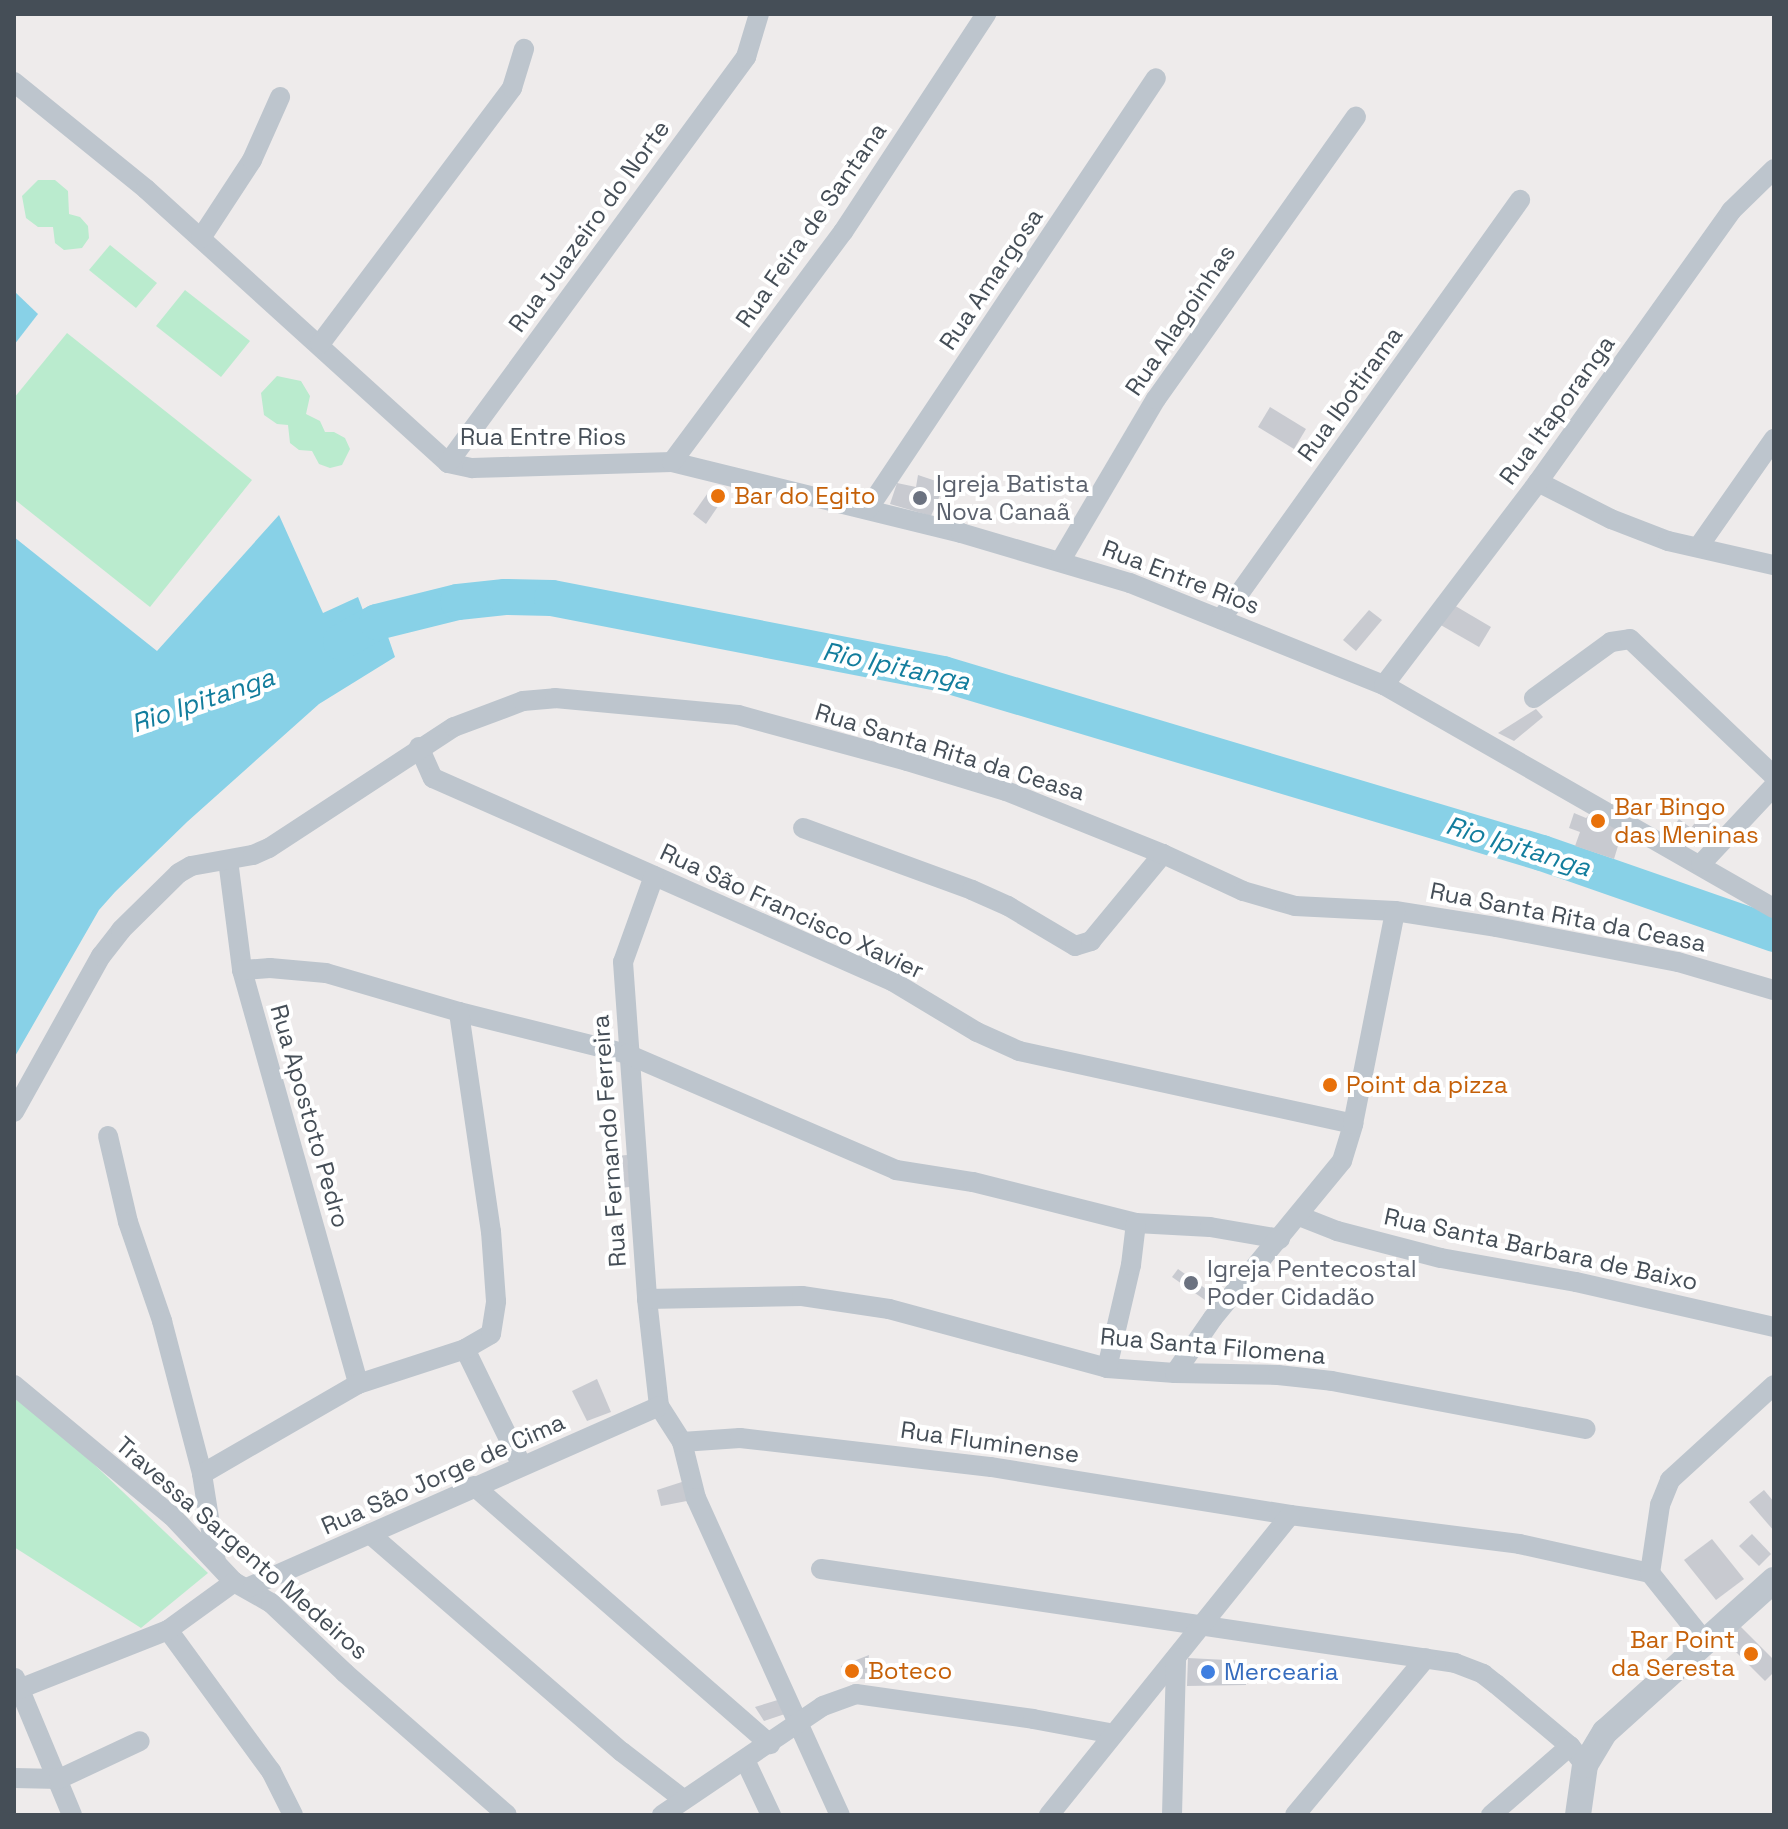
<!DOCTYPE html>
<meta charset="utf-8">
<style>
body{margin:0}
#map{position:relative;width:1788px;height:1829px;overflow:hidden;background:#eeebeb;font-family:"Space Grotesk",sans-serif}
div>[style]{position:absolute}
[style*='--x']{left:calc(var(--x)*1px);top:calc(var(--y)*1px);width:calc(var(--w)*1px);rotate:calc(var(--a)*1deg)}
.green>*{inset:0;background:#baebce}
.water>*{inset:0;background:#88d1e7}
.river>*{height:36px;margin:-18px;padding:0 18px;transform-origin:18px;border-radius:18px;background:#88d1e7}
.building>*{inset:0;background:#c8cad0}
.minor>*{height:20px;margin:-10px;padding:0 10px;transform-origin:10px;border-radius:10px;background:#bdc5cd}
.tertiary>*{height:26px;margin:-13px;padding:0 13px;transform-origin:13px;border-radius:13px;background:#bdc5cd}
.dots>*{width:22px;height:22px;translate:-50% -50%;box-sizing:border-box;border:4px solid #fff;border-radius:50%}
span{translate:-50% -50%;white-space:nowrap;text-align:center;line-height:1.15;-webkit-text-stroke:8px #fff;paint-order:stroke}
.street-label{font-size:24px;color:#454e57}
.worship-label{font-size:24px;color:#5b616d}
.left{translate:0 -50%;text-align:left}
.food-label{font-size:24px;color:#c56008}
.right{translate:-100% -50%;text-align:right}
.shop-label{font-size:24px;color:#366cbe}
.water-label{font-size:26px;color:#127d9d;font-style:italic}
.frame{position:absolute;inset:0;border:16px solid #454e57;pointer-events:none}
</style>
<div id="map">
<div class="green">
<i style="clip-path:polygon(38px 180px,55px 180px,68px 191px,69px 214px,80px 217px,88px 226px,89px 238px,82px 248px,64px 250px,55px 243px,53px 227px,38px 227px,26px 218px,22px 196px)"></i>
<i style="clip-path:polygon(110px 245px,157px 283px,136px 308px,89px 270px)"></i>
<i style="clip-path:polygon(185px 290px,250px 341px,221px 377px,156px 326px)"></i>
<i style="clip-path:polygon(67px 333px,252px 480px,150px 607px,14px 499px,14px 398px)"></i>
<i style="clip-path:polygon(277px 376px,301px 381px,310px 396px,306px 414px,320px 421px,325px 432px,334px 432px,345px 438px,350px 449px,342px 465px,330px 468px,319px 464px,312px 451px,299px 450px,290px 443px,288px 425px,277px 424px,264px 415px,261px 393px)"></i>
<i style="clip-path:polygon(14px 1388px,208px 1573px,141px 1628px,14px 1547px)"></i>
</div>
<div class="water">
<i style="clip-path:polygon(14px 291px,38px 314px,14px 345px)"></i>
<i style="clip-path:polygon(279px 515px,323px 613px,358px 597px,364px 613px,378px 608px,395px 657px,319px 704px,187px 822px,115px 892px,99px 910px,14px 1058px,14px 537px,157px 651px)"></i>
</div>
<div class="river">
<i style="--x:341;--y:642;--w:41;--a:-29.1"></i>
<i style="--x:377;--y:622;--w:83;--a:-13.9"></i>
<i style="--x:458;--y:602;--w:47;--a:-6.1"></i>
<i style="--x:505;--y:597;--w:47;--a:1.2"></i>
<i style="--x:552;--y:598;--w:398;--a:11"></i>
<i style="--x:943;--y:674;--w:625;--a:16.64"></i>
<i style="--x:1542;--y:853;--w:246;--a:19.2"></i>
</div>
<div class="building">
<i style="clip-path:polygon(1270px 407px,1306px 429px,1294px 449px,1258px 427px)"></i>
<i style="clip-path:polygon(918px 475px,945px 484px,931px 516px,890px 504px,897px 483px,916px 487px)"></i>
<i style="clip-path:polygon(712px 487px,727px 493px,706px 524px,693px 514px)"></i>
<i style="clip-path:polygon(1452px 604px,1491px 627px,1479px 647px,1439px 624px)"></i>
<i style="clip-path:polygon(1369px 610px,1382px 620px,1356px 651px,1343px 640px)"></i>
<i style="clip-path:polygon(1536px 709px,1543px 717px,1514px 741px,1498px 733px)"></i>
<i style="clip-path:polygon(1593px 811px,1625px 823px,1614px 859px,1575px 846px,1580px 832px,1569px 828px,1574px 813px,1586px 818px)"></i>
<i style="clip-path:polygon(1701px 815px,1715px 826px,1698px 847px,1673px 827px,1679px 819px,1691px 828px)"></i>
<i style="clip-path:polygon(627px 1155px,630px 1187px,607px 1189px,605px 1157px)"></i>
<i style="clip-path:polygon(1178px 1269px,1213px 1294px,1205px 1300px,1172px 1277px)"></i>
<i style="clip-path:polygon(597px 1379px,611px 1412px,587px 1421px,572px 1391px)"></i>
<i style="clip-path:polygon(688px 1480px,692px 1500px,661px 1506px,657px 1490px)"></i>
<i style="clip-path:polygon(1764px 1490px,1774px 1502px,1774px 1531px,1749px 1502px)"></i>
<i style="clip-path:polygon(1752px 1534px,1771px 1554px,1759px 1566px,1739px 1546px)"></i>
<i style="clip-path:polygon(1712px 1539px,1744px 1579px,1716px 1600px,1684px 1560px)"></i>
<i style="clip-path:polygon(1736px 1622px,1774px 1660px,1774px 1672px,1765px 1681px,1721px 1637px)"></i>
<i style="clip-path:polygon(869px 1655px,866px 1679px,845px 1679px,841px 1666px)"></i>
<i style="clip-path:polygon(1188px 1658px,1246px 1661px,1246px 1685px,1187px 1686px)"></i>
<i style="clip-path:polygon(781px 1699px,788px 1713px,764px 1721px,755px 1707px)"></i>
</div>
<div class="minor">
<i style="--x:14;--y:82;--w:170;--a:39"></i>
<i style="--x:146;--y:189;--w:408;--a:42.2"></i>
<i style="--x:448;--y:463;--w:25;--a:12"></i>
<i style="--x:472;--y:468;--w:200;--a:-1.7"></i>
<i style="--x:672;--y:462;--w:298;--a:13.8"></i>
<i style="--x:961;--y:533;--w:176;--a:16.5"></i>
<i style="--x:1130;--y:583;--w:274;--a:21.9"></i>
<i style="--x:1384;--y:685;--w:449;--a:29.8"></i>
<i style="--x:201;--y:238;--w:93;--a:-56.8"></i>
<i style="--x:252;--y:160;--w:69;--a:-66"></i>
<i style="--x:320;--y:344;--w:320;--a:-53.1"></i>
<i style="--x:512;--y:88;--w:41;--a:-72.9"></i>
<i style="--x:672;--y:462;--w:287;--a:-53.4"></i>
<i style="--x:843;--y:232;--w:261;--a:-56.7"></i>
<i style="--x:448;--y:463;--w:504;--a:-53.72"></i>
<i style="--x:746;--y:57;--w:45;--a:-73.2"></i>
<i style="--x:1538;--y:482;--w:82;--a:26.9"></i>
<i style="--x:1611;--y:519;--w:61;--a:21.1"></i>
<i style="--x:1668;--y:541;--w:109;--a:12.8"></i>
<i style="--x:868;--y:509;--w:518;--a:-56.25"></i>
<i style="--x:1699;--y:546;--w:131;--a:-55"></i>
<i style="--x:1061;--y:560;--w:187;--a:-59.5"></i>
<i style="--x:1156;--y:399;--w:346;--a:-54.7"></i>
<i style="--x:1221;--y:619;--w:515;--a:-54.49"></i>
<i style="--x:1384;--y:685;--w:255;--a:-52.8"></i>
<i style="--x:1538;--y:482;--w:333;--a:-54.5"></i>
<i style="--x:1731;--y:211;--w:60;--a:-44.3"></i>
<i style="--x:1534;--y:698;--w:95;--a:-36"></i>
<i style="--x:1611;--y:642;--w:19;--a:-9"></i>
<i style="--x:1630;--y:639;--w:199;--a:43.6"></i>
<i style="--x:419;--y:747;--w:34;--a:66"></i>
<i style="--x:433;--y:778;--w:502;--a:23.86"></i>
<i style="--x:892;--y:981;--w:99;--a:31"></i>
<i style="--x:977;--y:1032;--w:46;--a:24.3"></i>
<i style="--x:1019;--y:1051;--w:342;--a:12.3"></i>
<i style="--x:803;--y:828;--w:180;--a:20.1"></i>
<i style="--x:972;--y:890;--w:39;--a:24"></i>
<i style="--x:1008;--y:906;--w:78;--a:30.8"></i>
<i style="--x:1075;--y:946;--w:17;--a:-17"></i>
<i style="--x:1091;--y:941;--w:113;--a:-50.4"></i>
<i style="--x:228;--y:860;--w:111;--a:82.7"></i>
<i style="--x:242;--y:970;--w:430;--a:74.3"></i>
<i style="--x:1701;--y:864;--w:107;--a:-46.9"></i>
<i style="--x:654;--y:876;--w:91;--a:109.8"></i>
<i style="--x:623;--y:962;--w:338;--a:85.9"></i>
<i style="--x:647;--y:1299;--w:108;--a:83.6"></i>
<i style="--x:659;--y:1406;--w:43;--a:57.4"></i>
<i style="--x:682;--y:1442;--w:58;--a:76"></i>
<i style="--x:696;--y:1498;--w:348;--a:65.6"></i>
<i style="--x:242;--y:970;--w:28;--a:-4"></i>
<i style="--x:270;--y:968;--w:56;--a:5.1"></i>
<i style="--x:326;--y:973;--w:139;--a:16.3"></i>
<i style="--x:459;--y:1012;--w:173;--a:14"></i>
<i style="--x:627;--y:1054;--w:293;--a:23.3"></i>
<i style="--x:896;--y:1170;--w:78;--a:8.9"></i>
<i style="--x:973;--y:1182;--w:168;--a:14.1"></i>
<i style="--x:1136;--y:1223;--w:74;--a:3.1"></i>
<i style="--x:1210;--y:1227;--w:71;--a:9.7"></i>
<i style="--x:14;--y:1112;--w:179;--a:-60.9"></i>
<i style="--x:101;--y:956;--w:33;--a:-52"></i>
<i style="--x:121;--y:930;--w:81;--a:-44.5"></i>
<i style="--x:179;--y:873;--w:14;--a:-30"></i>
<i style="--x:191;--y:866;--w:63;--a:-10.1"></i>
<i style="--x:253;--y:855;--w:17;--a:-24"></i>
<i style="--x:269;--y:848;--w:221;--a:-33.2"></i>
<i style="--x:454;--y:727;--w:74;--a:-20.6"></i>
<i style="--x:523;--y:701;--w:32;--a:-5"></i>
<i style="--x:555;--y:698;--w:184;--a:5.3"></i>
<i style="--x:738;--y:715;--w:175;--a:15.2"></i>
<i style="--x:907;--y:761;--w:103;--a:16.9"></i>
<i style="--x:1006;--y:791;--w:169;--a:21.9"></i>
<i style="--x:1163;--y:854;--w:88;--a:24.8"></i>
<i style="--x:1243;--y:891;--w:54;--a:16.1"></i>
<i style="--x:1295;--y:906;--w:100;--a:2.9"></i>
<i style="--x:1395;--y:911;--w:102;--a:9"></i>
<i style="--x:1496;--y:927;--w:185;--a:10.9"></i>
<i style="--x:1678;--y:962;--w:100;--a:16.3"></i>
<i style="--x:108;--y:1136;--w:88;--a:76.9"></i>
<i style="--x:128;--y:1222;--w:105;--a:71"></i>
<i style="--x:162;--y:1321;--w:158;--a:75.3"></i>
<i style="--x:202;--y:1474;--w:89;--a:81"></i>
<i style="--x:1299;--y:1216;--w:41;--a:21.5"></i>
<i style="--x:1337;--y:1231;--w:107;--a:14.6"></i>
<i style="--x:1441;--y:1258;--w:137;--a:10.1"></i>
<i style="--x:1576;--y:1282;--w:203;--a:12.8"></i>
<i style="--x:647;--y:1299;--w:155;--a:-1.1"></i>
<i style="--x:802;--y:1296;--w:88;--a:8.5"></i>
<i style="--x:889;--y:1309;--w:226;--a:15.1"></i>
<i style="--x:1107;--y:1368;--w:68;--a:4.2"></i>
<i style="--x:1175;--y:1373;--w:103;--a:1.1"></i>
<i style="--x:1278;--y:1375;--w:54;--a:6.3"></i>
<i style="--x:1332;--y:1381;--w:258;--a:10.7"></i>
<i style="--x:465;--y:1349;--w:130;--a:64"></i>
<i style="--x:1107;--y:1368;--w:106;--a:-76.9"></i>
<i style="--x:1131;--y:1265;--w:42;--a:-83.2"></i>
<i style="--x:1175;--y:1373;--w:67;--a:-55.4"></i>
<i style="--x:1213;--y:1318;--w:203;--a:-50.6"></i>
<i style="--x:1342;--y:1161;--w:39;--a:-73"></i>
<i style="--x:1353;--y:1124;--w:217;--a:-78.8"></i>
<i style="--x:14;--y:1385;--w:205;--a:39.7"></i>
<i style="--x:172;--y:1516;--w:91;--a:46.8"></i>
<i style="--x:234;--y:1582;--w:43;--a:29.6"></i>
<i style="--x:271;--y:1603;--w:102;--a:43.4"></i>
<i style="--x:345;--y:1673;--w:215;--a:41.2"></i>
<i style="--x:682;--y:1442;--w:58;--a:-3.9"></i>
<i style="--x:740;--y:1438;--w:253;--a:6.6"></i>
<i style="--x:991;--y:1467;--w:303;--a:9.1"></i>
<i style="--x:1290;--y:1515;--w:231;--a:7.2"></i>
<i style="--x:1519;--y:1544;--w:134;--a:12.5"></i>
<i style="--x:202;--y:1474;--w:180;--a:-30"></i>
<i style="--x:358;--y:1384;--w:113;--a:-18.1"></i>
<i style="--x:465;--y:1349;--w:30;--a:-30"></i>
<i style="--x:491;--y:1334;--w:33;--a:-81"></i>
<i style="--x:496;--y:1301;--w:69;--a:-94.1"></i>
<i style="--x:491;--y:1232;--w:222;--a:-98.3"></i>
<i style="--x:474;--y:1486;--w:393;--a:41.1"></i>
<i style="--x:370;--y:1534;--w:333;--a:40.9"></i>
<i style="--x:622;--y:1752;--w:78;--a:37.7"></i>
<i style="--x:821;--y:1569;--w:641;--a:8.43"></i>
<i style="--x:1455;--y:1663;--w:30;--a:21"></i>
<i style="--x:1483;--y:1674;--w:16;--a:38"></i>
<i style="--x:1496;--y:1684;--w:97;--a:40"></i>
<i style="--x:1570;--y:1746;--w:24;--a:52"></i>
<i style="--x:247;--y:1588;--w:450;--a:-23.8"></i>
<i style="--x:168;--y:1630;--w:175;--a:53.9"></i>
<i style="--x:271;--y:1771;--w:49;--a:63.4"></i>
<i style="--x:1706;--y:1643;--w:90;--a:-128.7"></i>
<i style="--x:1650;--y:1573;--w:69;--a:-81.6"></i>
<i style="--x:1660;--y:1505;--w:27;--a:-68"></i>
<i style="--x:1670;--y:1480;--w:141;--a:-42.4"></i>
<i style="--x:15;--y:1678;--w:148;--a:67.4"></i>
<i style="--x:19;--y:1689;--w:160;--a:-21.6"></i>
<i style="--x:168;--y:1630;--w:82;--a:-36"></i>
<i style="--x:745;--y:1760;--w:61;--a:64.7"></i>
<i style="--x:14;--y:1778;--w:45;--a:1.3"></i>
<i style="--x:59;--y:1779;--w:89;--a:-25.1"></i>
<i style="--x:662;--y:1815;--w:194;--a:-34.1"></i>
<i style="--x:823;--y:1706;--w:35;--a:-20"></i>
<i style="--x:856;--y:1694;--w:179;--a:8"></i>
<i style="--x:1033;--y:1719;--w:82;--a:10.5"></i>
<i style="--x:1049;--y:1815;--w:385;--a:-51.2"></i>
<i style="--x:1172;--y:1815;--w:157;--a:-88.5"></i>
<i style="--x:1295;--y:1815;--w:204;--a:-50.2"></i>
<i style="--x:1491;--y:1815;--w:105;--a:-41.1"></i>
</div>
<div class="tertiary">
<i style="--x:1578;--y:1815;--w:50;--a:-82"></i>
<i style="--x:1585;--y:1765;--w:39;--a:-59"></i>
<i style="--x:1605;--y:1732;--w:227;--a:-42"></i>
</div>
<div class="dots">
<i style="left:718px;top:496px;background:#e8710a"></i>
<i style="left:920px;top:498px;background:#6b7280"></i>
<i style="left:1598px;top:821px;background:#e8710a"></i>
<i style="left:1330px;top:1085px;background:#e8710a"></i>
<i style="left:1191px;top:1283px;background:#6b7280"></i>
<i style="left:1751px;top:1654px;background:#e8710a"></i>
<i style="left:852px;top:1671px;background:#e8710a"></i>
<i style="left:1208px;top:1672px;background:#3f7fe0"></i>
</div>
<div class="street-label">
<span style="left:811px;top:225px;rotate:-55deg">Rua Feira de Santana</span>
<span style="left:589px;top:226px;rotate:-54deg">Rua Juazeiro do Norte</span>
<span style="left:991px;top:279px;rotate:-56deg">Rua Amargosa</span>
<span style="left:1180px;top:320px;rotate:-56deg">Rua Alagoinhas</span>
<span style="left:1350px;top:394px;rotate:-54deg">Rua Ibotirama</span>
<span style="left:1557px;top:410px;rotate:-54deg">Rua Itaporanga</span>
<span style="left:543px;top:437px">Rua Entre Rios</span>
<span style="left:1181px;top:577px;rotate:21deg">Rua Entre Rios</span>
<span style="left:950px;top:752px;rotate:17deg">Rua Santa Rita da Ceasa</span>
<span style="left:792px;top:911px;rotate:25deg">Rua São Francisco Xavier</span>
<span style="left:1568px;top:917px;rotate:11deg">Rua Santa Rita da Ceasa</span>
<span style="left:310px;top:1116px;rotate:74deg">Rua Apostoto Pedro</span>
<span style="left:609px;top:1141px;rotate:-94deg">Rua Fernando Ferreira</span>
<span style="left:1541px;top:1249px;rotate:12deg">Rua Santa Barbara de Baixo</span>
<span style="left:1213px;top:1346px;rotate:5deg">Rua Santa Filomena</span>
<span style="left:990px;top:1442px;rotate:8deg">Rua Fluminense</span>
<span style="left:443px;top:1474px;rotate:-24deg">Rua São Jorge de Cima</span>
<span style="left:242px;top:1548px;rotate:41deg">Travessa Sargento Medeiros</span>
</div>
<div class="worship-label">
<span class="left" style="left:936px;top:498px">Igreja Batista<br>Nova Canaã</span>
<span class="left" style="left:1207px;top:1283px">Igreja Pentecostal<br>Poder Cidadão</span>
</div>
<div class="food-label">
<span class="left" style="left:734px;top:496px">Bar do Egito</span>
<span class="left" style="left:1614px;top:821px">Bar Bingo<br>das Meninas</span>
<span class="left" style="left:1346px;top:1085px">Point da pizza</span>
<span class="right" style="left:1735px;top:1654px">Bar Point<br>da Seresta</span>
<span class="left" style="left:868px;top:1671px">Boteco</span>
</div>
<div class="shop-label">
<span class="left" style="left:1224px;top:1672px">Mercearia</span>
</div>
<div class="water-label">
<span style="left:896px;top:667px;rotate:12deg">Rio Ipitanga</span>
<span style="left:203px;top:701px;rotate:-19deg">Rio Ipitanga</span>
<span style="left:1518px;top:847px;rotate:17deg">Rio Ipitanga</span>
</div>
<div class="frame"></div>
</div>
